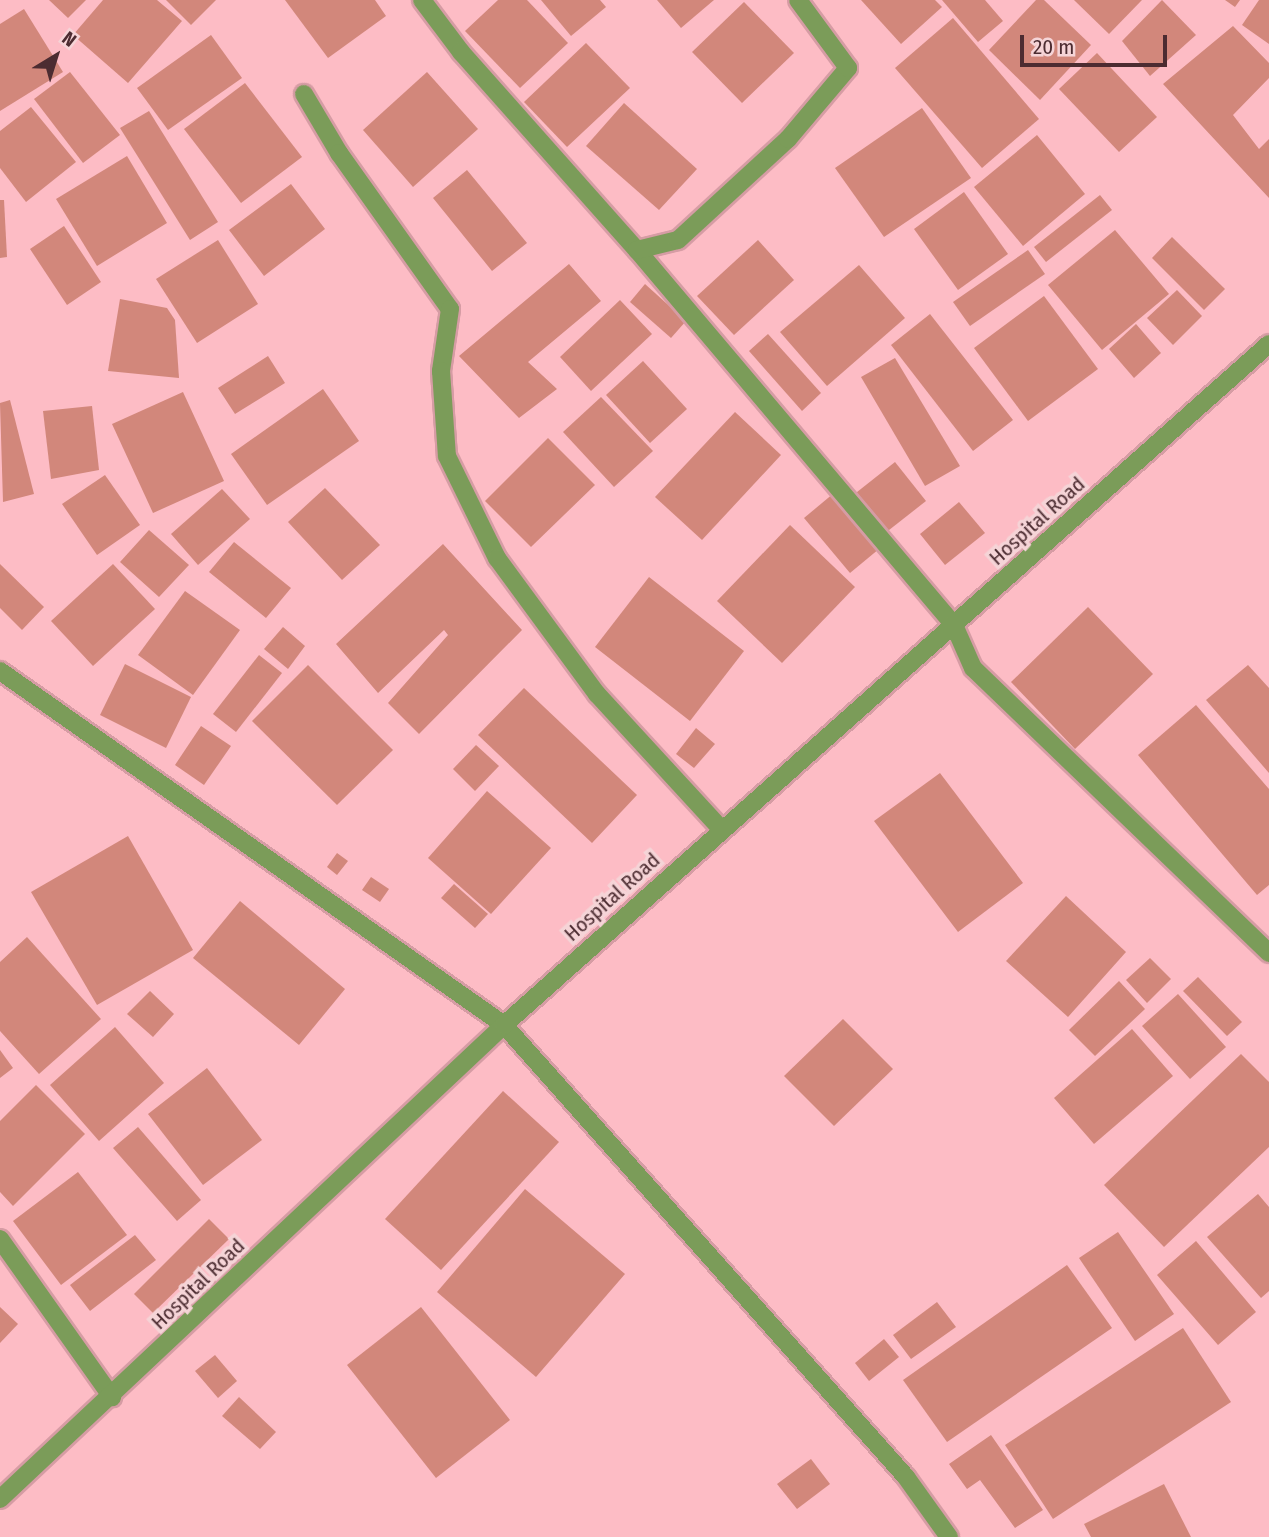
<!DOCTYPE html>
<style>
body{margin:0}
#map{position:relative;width:1269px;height:1537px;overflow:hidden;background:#fdbcc5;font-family:"Fira Sans Condensed",sans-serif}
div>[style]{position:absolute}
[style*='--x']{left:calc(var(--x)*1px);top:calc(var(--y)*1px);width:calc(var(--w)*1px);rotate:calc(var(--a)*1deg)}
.building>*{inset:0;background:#d2877b}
.roads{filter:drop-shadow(2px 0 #d69ca4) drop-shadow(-2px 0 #d69ca4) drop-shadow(0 2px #d69ca4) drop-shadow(0 -2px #d69ca4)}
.service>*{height:18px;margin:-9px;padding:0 9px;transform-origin:9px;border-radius:9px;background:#7b9c59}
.minor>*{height:18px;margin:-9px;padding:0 9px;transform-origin:9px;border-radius:9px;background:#7b9c59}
span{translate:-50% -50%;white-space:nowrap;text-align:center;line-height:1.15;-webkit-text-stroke:7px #f5d4d7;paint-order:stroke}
.street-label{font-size:21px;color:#4c2c31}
.north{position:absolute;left:21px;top:21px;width:70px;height:70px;-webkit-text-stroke:5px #f5d4d7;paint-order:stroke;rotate:38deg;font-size:19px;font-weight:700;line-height:28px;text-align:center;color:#4c2c31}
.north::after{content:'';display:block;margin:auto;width:24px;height:32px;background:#4c2c31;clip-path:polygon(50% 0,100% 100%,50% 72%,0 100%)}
.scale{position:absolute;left:1020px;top:35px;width:147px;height:32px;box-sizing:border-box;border:4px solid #4c2c31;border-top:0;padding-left:9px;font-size:21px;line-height:24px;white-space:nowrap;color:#4c2c31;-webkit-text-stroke:5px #f5d4d7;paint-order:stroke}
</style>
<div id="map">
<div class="building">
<i style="clip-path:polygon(49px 0,86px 0,68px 18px)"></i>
<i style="clip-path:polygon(103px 0,157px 0,182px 21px,128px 83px,73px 35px)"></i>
<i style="clip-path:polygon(166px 0,216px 0,191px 25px)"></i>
<i style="clip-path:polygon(285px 0,375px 0,386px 16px,328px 58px)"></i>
<i style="clip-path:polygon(498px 0,527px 0,568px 43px,520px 88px,465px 31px)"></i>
<i style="clip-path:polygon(541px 0,600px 0,606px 7px,571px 36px)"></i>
<i style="clip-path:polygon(657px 0,714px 0,681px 28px)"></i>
<i style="clip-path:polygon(861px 0,935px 0,942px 7px,901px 44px)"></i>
<i style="clip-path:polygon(942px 0,985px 0,1003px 21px,978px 42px)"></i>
<i style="clip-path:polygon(1036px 0,1044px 0,1091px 45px,1040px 100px,989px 50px)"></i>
<i style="clip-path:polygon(1074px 0,1142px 0,1109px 34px)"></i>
<i style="clip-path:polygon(1162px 0,1196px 35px,1150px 76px,1122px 41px)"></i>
<i style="clip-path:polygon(1225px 0,1240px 0,1235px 7px)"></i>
<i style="clip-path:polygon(1259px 0,1269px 0,1269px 44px,1242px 25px)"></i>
<i style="clip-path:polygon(744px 2px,794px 53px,742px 103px,692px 52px)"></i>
<i style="clip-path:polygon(24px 9px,63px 72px,0 111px,0 24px)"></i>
<i style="clip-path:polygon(953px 18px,1039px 119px,982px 168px,895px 68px)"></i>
<i style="clip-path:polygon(1233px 26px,1269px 63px,1269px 78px,1233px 115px,1259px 149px,1269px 139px,1269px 198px,1163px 84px)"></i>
<i style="clip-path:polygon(211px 35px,242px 78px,168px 130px,137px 88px)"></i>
<i style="clip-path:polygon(586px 43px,630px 88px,567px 147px,524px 102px)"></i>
<i style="clip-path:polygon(1097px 53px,1157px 117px,1119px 152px,1059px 89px)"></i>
<i style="clip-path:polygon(70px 72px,120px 135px,83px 163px,34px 99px)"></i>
<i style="clip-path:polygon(427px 72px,478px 129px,413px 187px,363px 130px)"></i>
<i style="clip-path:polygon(245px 83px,302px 157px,241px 203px,184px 129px)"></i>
<i style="clip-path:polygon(624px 103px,697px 169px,659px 210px,586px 146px)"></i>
<i style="clip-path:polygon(31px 107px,76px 162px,26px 202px,0 168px,0 131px)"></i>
<i style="clip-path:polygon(922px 108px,971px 178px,884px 237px,835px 168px)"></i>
<i style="clip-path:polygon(149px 111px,218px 222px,190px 240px,120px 128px)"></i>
<i style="clip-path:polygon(1037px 135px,1085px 194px,1023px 246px,974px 187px)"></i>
<i style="clip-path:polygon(127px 156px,167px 223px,97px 266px,56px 199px)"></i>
<i style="clip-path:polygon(467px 170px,527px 243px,492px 271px,433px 198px)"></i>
<i style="clip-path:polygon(291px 184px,325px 229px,264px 276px,229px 230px)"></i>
<i style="clip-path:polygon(964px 192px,1008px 254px,958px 290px,914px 229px)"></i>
<i style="clip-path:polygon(1100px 195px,1112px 210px,1046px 262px,1034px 247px)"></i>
<i style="clip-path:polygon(0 200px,4px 200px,7px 257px,0 258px)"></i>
<i style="clip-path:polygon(64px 226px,101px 282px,67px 305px,30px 249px)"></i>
<i style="clip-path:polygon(1115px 230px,1169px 294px,1102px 350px,1048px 285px)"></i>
<i style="clip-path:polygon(1172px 237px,1225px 289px,1204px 310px,1152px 258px)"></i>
<i style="clip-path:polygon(218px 240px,258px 304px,197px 343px,156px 279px)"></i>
<i style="clip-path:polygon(758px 240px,794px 280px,734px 335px,697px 296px)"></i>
<i style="clip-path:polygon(1028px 250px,1045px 274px,970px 326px,953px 302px)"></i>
<i style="clip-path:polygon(569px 264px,601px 301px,528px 362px,557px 389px,519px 418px,459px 356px)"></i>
<i style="clip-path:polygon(859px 265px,905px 318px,827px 386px,780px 332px)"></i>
<i style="clip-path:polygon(645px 284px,686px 321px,671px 338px,630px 302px)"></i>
<i style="clip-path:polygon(1177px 290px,1202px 316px,1173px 345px,1147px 318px)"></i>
<i style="clip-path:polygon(1044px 296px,1098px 369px,1028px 421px,974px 348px)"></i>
<i style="clip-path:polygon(120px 299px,167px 308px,175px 320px,179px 378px,108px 371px)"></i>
<i style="clip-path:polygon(620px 300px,652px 334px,591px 391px,560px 357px)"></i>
<i style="clip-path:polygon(930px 314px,1013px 420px,973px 451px,891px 345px)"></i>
<i style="clip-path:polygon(1136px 324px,1161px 353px,1134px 378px,1109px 349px)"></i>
<i style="clip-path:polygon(768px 334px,821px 393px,802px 411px,749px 351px)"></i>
<i style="clip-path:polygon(268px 356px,285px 383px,235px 414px,218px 388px)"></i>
<i style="clip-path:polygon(895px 358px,960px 466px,925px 486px,861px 377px)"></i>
<i style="clip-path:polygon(643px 361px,687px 409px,650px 443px,606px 395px)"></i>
<i style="clip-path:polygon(323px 389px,359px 441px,267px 505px,231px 454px)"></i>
<i style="clip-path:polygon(183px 392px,224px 481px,153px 513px,112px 424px)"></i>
<i style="clip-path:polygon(601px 397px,653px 451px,614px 487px,563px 432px)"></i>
<i style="clip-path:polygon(10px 400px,34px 494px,3px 502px,0 403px)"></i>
<i style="clip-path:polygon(92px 406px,99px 470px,51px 479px,43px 411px)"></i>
<i style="clip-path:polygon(735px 412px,781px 455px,702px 540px,655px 497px)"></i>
<i style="clip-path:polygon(548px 438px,595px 485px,531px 547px,485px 501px)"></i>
<i style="clip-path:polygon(895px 462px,926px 501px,884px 534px,852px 496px)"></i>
<i style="clip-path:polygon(105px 475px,140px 525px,97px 555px,62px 504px)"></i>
<i style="clip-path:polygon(325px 488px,380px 545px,342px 580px,288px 522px)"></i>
<i style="clip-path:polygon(222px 489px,250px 519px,198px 565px,171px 534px)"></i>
<i style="clip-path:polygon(834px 493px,879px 549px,850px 573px,804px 518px)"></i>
<i style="clip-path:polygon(959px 502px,985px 533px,945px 565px,920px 534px)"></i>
<i style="clip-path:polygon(790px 525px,855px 587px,782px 663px,717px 601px)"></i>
<i style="clip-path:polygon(149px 530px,189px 565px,159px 597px,120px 562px)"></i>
<i style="clip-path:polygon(234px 542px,291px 588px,266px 618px,209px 572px)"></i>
<i style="clip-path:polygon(443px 544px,522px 630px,419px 734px,388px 703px,448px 635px,444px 630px,378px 693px,336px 644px)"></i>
<i style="clip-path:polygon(0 564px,44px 607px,22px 630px,0 608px)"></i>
<i style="clip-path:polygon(113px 564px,155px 609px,93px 666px,51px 621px)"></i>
<i style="clip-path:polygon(649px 577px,744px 651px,690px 721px,595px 647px)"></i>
<i style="clip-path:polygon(185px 591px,240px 630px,193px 695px,138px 655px)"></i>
<i style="clip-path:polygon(1088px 607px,1153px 674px,1075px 749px,1011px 682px)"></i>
<i style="clip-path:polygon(283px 627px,305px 646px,288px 669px,264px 649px)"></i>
<i style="clip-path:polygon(259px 655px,282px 673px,236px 732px,213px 714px)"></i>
<i style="clip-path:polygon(125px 664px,191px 697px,166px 748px,100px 715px)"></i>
<i style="clip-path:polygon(308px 665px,393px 750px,337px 805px,252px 721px)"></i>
<i style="clip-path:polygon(1248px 665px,1269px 688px,1269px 773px,1206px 700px)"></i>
<i style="clip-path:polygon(524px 688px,637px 795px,592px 843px,478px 735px)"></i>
<i style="clip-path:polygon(1196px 705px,1269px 789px,1269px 885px,1257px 895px,1138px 755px)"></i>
<i style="clip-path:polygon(201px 726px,231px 746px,204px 785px,175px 765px)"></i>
<i style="clip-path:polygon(696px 728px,715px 744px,694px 768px,676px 754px)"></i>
<i style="clip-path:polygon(476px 745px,499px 766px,475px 791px,453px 769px)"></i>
<i style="clip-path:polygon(940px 773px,1023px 883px,958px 932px,874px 821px)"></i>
<i style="clip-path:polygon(487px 791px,551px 848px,491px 914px,428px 858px)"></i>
<i style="clip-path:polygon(128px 836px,193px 950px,97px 1005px,31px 892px)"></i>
<i style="clip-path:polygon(337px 853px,348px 861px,337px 875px,327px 867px)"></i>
<i style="clip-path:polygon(371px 877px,389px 889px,380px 902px,362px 890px)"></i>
<i style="clip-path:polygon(454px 884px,488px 914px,475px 928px,441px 898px)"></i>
<i style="clip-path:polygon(1066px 896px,1126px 952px,1068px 1017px,1006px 961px)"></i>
<i style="clip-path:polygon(240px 901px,345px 989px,299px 1045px,193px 958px)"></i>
<i style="clip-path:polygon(27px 937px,101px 1019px,39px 1074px,0 1031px,0 962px)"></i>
<i style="clip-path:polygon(1150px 958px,1171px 979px,1147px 1003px,1126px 980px)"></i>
<i style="clip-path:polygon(1198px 977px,1242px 1022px,1227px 1036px,1183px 991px)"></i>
<i style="clip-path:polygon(1119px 981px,1145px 1009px,1095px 1056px,1069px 1030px)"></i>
<i style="clip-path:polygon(150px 991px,174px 1014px,153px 1037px,127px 1014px)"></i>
<i style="clip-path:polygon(1178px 994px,1226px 1047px,1190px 1079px,1142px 1026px)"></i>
<i style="clip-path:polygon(843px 1019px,893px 1069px,834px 1126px,784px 1076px)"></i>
<i style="clip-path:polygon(115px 1027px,164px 1083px,99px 1141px,50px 1085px)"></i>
<i style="clip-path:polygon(1132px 1029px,1173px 1076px,1094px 1144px,1054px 1098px)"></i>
<i style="clip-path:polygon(0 1050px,13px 1068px,0 1078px)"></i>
<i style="clip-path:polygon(1241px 1054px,1269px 1082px,1269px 1147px,1164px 1247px,1104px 1185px)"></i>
<i style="clip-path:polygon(207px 1068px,262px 1140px,203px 1185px,148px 1114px)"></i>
<i style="clip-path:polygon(36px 1085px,85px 1134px,13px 1206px,0 1192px,0 1121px)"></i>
<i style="clip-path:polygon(503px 1091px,559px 1142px,441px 1270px,385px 1219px)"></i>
<i style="clip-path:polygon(138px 1127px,201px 1200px,177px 1221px,113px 1148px)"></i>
<i style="clip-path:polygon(78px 1172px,127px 1235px,61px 1285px,13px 1221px)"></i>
<i style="clip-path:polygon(525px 1189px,625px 1274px,536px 1377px,437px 1292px)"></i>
<i style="clip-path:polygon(1258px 1194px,1269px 1207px,1269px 1291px,1261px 1298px,1207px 1237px)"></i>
<i style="clip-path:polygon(209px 1219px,229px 1239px,153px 1313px,134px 1294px)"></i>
<i style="clip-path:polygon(1118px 1232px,1174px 1314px,1135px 1341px,1079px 1258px)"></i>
<i style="clip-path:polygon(135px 1235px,156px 1260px,90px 1311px,70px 1285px)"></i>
<i style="clip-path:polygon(1196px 1241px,1256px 1312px,1218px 1345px,1157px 1275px)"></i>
<i style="clip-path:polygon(1067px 1265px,1112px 1328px,947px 1442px,903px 1380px)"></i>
<i style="clip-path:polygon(937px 1302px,956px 1327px,911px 1359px,893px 1335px)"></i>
<i style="clip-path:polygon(0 1307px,18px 1324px,0 1343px)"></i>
<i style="clip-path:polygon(421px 1307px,510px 1420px,436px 1478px,347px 1365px)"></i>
<i style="clip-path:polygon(1183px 1328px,1231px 1402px,1053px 1519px,1005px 1445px)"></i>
<i style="clip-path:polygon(884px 1339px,899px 1357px,869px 1381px,855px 1363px)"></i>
<i style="clip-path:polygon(215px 1355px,237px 1381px,218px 1398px,195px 1371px)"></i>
<i style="clip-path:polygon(239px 1397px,276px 1432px,260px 1449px,222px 1416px)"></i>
<i style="clip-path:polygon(991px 1435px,1043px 1510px,1015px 1528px,980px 1480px,967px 1489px,949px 1464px)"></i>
<i style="clip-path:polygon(811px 1459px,830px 1484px,797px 1509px,777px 1484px)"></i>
<i style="clip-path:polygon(1164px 1484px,1191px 1537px,1091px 1537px,1084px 1524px)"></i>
</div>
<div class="roads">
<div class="service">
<i style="--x:422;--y:0;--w:65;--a:53.1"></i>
<i style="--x:461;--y:52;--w:265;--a:48.4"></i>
<i style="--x:637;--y:250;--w:491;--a:49.8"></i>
<i style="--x:304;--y:94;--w:69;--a:59.3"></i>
<i style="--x:339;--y:153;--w:191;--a:54.6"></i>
<i style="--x:450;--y:309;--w:63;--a:98.3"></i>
<i style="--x:441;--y:371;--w:85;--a:86"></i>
<i style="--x:447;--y:456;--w:114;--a:63.9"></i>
<i style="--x:497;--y:558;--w:169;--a:53.7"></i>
<i style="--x:597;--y:694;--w:183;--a:47.4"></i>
</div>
<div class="minor">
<i style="--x:637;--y:250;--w:42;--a:-13.7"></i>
<i style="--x:678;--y:240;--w:149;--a:-42.6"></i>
<i style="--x:788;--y:139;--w:93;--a:-49.8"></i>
<i style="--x:848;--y:68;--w:84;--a:-126.3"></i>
<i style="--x:954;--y:625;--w:47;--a:66.2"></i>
<i style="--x:973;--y:668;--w:411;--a:43.9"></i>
<i style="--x:0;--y:671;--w:616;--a:35.08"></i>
<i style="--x:504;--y:1025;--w:605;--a:48.35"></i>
<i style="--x:906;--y:1477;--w:74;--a:54.4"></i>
<i style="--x:0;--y:1239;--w:194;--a:54.7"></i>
<i style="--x:0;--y:1499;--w:692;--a:-43.24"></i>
<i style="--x:504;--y:1025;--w:1024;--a:-41.68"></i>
</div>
</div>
<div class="street-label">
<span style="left:1037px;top:521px;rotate:-42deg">Hospital Road</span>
<span style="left:612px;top:897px;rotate:-42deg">Hospital Road</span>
<span style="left:198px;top:1284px;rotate:-44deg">Hospital Road</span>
</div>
<div class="north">N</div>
<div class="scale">20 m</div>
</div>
